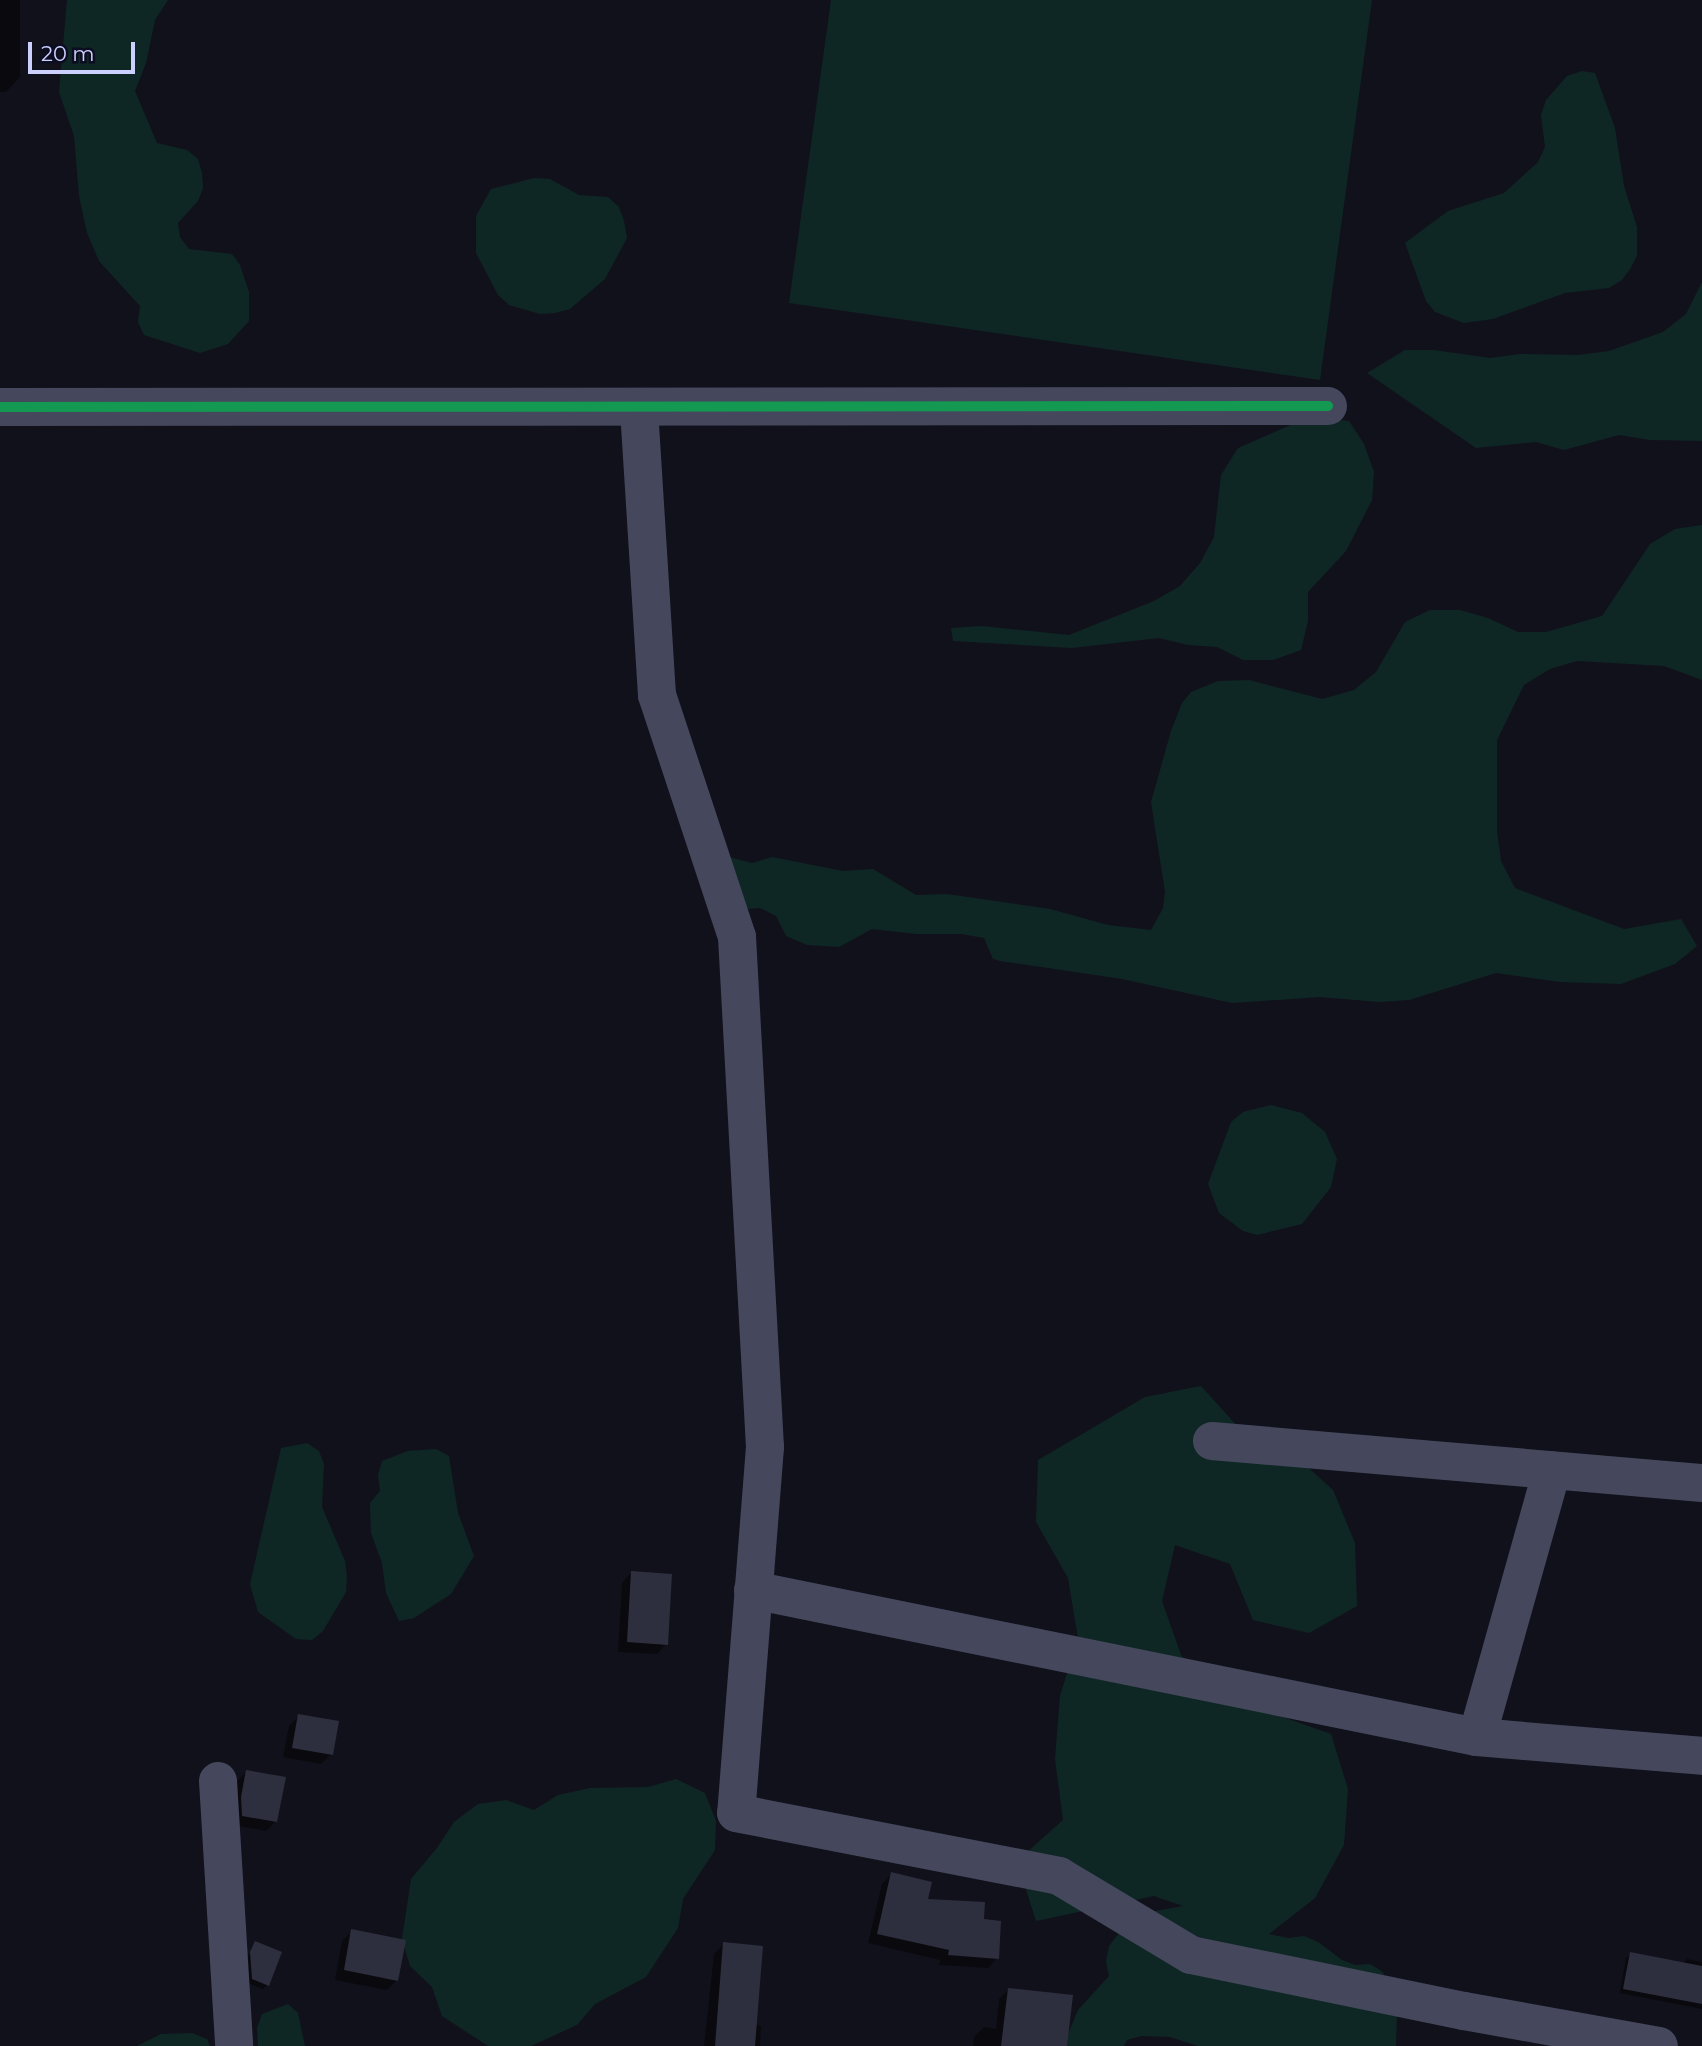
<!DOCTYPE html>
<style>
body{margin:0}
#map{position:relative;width:1702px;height:2046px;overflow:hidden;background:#11111c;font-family:Montserrat,sans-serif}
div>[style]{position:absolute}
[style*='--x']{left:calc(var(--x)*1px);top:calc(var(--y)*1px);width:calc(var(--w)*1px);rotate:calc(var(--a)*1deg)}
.green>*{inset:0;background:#0f2724}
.shadow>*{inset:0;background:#0007}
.building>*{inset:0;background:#2e2f3e}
.minor>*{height:38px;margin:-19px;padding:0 19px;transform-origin:19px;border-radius:19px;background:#45485d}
.cycleway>*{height:10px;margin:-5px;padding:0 5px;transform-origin:5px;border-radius:5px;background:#139951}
span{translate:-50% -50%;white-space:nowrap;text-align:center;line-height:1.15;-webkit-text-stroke:5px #0c0d21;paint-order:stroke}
.scale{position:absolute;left:28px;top:42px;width:107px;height:32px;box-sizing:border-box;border:4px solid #ccd0ff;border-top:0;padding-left:9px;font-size:21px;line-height:24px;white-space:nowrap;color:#ccd0ff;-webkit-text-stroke:5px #0c0d21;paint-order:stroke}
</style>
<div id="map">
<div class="green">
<i style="clip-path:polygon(67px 0,168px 0,155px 20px,146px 63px,135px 91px,157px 143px,187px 150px,198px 159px,202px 173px,203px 188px,198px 201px,178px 223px,180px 237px,189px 249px,232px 254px,240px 265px,249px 292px,249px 321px,228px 344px,200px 353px,144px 335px,138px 322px,140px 306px,99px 261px,87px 233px,79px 196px,74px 136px,59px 92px)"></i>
<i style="clip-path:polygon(831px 0,1372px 0,1320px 380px,789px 303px)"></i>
<i style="clip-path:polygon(1582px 71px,1595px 73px,1615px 128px,1624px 186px,1637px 227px,1637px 256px,1630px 269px,1622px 280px,1609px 288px,1565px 293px,1493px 319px,1464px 323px,1435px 312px,1426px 301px,1405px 243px,1448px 211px,1504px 193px,1538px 162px,1545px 147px,1541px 115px,1546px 100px,1567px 76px)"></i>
<i style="clip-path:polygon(534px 178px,550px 179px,579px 195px,608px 197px,619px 207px,624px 221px,627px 238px,605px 279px,570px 309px,555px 313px,540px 314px,509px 305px,498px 295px,476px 253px,476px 216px,491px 189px)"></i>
<i style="clip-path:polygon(1702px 282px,1702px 441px,1650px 440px,1619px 435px,1564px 450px,1536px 442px,1476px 448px,1367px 373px,1405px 350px,1434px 350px,1490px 358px,1520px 354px,1578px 355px,1609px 351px,1663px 332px,1686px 314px)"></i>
<i style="clip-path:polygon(1321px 418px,1349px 421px,1364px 444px,1374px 472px,1372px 500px,1346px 551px,1308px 592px,1308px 621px,1301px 650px,1273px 660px,1243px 660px,1217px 647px,1188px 645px,1159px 638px,1072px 648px,953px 641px,951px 628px,981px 626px,1069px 635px,1154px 601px,1180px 586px,1200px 563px,1214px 537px,1221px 475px,1238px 448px,1293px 424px)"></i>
<i style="clip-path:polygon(1702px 525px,1702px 680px,1664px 666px,1577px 661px,1550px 669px,1524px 685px,1497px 740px,1497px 831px,1501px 861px,1515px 888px,1624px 929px,1681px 919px,1697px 946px,1675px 964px,1621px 984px,1561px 982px,1496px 973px,1409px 1000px,1379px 1002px,1320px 997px,1232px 1003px,1122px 979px,1000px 961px,993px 959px,984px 938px,961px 934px,916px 934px,872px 929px,839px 947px,807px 945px,786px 936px,776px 916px,760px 908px,730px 910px,729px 857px,752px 863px,772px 857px,843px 871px,873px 869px,916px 895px,947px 894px,1050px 909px,1108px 925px,1151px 930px,1163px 908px,1165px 892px,1151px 802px,1171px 731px,1182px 703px,1191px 692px,1218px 681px,1249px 680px,1322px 699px,1354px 690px,1376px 672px,1405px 622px,1430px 610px,1460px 610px,1488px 618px,1518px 632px,1546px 632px,1602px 616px,1650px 544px,1675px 529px)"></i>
<i style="clip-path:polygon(1271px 1105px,1302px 1113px,1325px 1132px,1337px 1159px,1331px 1187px,1302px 1224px,1257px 1235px,1243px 1231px,1219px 1213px,1208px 1184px,1231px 1122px,1243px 1112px)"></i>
<i style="clip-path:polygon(1201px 1386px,1238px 1427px,1292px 1453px,1333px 1490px,1355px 1543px,1357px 1606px,1309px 1633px,1253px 1620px,1230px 1564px,1175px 1545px,1162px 1601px,1181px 1655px,1220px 1695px,1331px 1734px,1348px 1789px,1344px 1845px,1315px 1898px,1269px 1934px,1288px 1938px,1304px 1936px,1318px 1942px,1342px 1960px,1355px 1965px,1370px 1964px,1383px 1972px,1397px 2012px,1396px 2046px,1198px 2046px,1170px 2037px,1141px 2036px,1127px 2040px,1124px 2046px,1063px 2046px,1078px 2010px,1109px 1976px,1106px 1962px,1109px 1946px,1119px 1933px,1150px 1912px,1183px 1906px,1154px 1896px,1036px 1921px,1017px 1861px,1063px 1820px,1055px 1759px,1060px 1696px,1078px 1638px,1068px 1578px,1036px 1522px,1038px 1460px,1145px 1397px)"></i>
<i style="clip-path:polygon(307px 1443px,319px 1451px,324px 1464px,322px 1507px,345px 1561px,347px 1577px,346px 1592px,323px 1631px,312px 1640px,296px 1639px,258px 1612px,250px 1584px,281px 1448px)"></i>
<i style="clip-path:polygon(436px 1449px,449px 1456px,458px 1513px,474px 1556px,451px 1594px,414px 1618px,399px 1621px,386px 1593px,382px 1563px,371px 1533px,370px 1503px,380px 1491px,378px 1475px,382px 1461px,408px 1451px)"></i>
<i style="clip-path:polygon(676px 1779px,705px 1793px,716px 1821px,715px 1850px,683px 1899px,678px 1928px,646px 1977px,595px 2004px,577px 2025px,531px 2046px,488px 2046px,442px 2016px,432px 1987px,410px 1966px,402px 1939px,411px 1879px,437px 1848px,454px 1822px,478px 1804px,506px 1800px,534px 1810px,558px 1795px,590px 1788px,648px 1787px)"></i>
<i style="clip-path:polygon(288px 2004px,298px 2013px,305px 2046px,258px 2046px,257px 2028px,262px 2014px)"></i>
<i style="clip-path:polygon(192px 2033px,207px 2039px,210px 2046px,137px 2046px,161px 2034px)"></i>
</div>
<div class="shadow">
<i style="clip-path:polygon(0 0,20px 0,20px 77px,6px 92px,0 92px)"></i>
<i style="clip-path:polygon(631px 1573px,666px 1644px,657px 1654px,618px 1652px,622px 1583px)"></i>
<i style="clip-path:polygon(299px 1716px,331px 1754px,321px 1764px,283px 1757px,289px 1726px)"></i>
<i style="clip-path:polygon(246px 1772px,276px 1821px,266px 1831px,233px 1825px,237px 1781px)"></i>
<i style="clip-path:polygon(892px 1874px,926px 1900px,982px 1921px,997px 1958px,988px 1968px,939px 1965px,940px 1960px,868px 1943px,882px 1884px)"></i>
<i style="clip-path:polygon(352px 1931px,397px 1980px,387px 1990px,335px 1980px,342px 1941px)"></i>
<i style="clip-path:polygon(255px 1943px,267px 1985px,263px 1989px,248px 1983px,247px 1958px)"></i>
<i style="clip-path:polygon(724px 1944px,755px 2025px,761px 2026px,760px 2046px,704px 2046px,714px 1954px)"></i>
<i style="clip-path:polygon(1631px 1954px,1682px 1964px,1687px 1959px,1702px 1962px,1702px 2009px,1620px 1993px,1626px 1958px)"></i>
<i style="clip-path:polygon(1009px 1989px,1065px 2046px,973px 2046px,974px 2037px,984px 2027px,996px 2029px,999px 1999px)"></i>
</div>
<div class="building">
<i style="clip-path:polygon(631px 1571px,672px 1574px,668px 1645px,627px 1642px)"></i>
<i style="clip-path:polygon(298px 1714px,339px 1721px,333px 1755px,292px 1748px)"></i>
<i style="clip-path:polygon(246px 1770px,286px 1777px,277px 1822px,242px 1816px,241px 1797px)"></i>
<i style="clip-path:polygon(891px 1872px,932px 1882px,928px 1899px,985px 1902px,984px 1919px,1001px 1921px,999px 1959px,948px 1955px,949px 1950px,877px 1934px)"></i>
<i style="clip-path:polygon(351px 1929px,406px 1940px,398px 1981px,344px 1970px)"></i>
<i style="clip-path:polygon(255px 1941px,282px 1952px,269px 1986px,252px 1979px,250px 1952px)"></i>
<i style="clip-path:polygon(723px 1942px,763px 1946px,755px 2046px,715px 2046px)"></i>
<i style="clip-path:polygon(1630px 1952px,1702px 1966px,1702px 2004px,1623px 1989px)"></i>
<i style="clip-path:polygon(1008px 1988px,1073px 1995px,1067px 2046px,1001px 2046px)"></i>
</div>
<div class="minor">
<i style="--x:0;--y:407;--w:1328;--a:-0.04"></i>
<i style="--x:639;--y:409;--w:287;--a:86.4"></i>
<i style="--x:657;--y:695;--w:255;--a:71.7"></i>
<i style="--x:737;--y:937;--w:511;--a:86.86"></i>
<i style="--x:765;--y:1447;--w:367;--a:94.5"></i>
<i style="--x:736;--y:1813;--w:329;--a:11"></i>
<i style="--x:1059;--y:1876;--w:154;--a:30.9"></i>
<i style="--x:1191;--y:1955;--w:279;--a:11.6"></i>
<i style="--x:1464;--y:2011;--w:198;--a:10.2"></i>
<i style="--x:1212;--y:1441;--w:492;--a:4.9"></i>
<i style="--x:753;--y:1590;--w:739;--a:11.48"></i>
<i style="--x:1477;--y:1737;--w:226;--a:4.8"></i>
<i style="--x:1477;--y:1737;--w:277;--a:-74.3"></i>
<i style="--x:218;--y:1781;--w:265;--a:86.5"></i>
</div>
<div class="cycleway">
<i style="--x:0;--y:407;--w:1328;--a:-0.04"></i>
</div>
<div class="scale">20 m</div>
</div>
